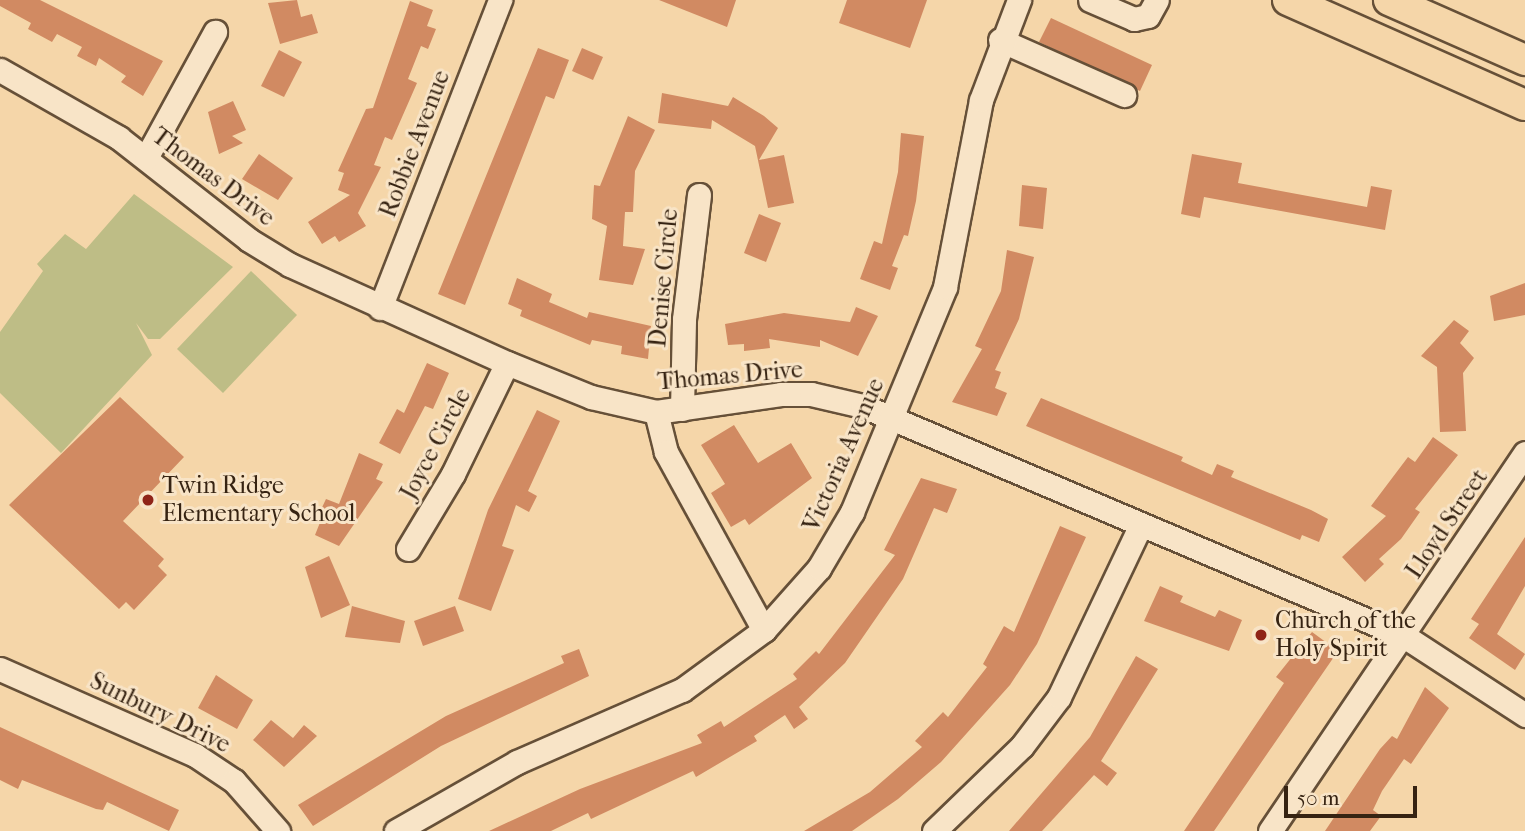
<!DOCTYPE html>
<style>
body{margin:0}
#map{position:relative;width:1525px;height:831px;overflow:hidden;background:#f5d6a9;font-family:"IM FELL French Canon",serif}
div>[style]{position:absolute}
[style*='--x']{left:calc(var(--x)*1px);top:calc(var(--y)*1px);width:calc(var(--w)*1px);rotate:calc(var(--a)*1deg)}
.green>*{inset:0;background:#bebd86}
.building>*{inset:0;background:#d18a62}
.roads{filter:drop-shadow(2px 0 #665038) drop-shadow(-2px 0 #665038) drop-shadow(0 2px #665038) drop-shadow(0 -2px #665038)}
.minor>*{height:23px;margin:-11.5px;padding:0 11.5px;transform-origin:11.5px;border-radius:11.5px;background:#f8e4c7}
.major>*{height:30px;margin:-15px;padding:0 15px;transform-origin:15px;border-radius:15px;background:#f5d6a9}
.dots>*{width:19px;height:19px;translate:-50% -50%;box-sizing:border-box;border:4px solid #f8e4c7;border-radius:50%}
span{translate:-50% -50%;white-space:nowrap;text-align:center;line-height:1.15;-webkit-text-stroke:6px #f8e4c7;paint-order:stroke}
.street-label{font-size:24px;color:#362312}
.poi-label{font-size:24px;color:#362312}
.left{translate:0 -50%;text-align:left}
.scale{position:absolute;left:1284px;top:786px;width:133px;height:32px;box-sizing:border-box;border:4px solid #362312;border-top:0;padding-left:9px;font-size:21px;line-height:24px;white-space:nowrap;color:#362312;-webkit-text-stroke:5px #f8e4c7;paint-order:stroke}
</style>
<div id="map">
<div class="green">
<i style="clip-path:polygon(134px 194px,233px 267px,160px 339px,148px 339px,136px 323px,152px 355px,61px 453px,0 393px,0 332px,43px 271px,37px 264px,65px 234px,86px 249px)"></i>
<i style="clip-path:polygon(251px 271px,297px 315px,223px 393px,177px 349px)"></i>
</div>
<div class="building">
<i style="clip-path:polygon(0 0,40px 0,163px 61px,143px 96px,121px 82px,126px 76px,99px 58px,96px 66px,77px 56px,82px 47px,57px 34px,52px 42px,28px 29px,31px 23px,0 6px)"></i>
<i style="clip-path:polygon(297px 0,301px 17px,312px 14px,318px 33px,280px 44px,268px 3px)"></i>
<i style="clip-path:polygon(659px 0,736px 0,727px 27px)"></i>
<i style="clip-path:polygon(847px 0,927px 0,910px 48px,839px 23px)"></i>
<i style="clip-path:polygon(410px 1px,433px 10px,427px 26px,436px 29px,428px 49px,421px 46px,408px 79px,417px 83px,392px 140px,385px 137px,374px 165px,381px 167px,358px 213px,366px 226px,339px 242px,335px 236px,322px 244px,308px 222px,350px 195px,338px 190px,344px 173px,338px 171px,366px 109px,373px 108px)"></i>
<i style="clip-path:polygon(1051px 18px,1152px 65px,1140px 91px,1039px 42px)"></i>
<i style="clip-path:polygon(538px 48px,569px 60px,554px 99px,546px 96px,465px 305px,438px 294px)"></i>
<i style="clip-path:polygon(582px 48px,603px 57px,593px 80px,572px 71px)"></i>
<i style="clip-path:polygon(279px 50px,302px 62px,284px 97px,261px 86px)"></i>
<i style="clip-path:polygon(662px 93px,728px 106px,733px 97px,764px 116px,778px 128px,759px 160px,784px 155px,794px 203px,768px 208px,755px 146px,712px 120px,711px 129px,658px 123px)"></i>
<i style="clip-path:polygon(233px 101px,246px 130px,232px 136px,243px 143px,219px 154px,208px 112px)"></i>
<i style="clip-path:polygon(628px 116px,655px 130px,635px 171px,633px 212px,625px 212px,623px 246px,645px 249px,633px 285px,599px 280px,607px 226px,592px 219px,594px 185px,600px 186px)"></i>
<i style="clip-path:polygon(901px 133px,924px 136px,916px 201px,908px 236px,904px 235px,892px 266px,898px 268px,890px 290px,860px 279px,874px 241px,882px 244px,898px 172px)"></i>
<i style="clip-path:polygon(259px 154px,293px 178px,278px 200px,242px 179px)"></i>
<i style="clip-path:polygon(1192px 154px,1242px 163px,1238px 183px,1367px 207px,1371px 186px,1392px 190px,1385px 230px,1204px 197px,1200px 218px,1181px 214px)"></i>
<i style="clip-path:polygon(1022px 185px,1047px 188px,1043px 229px,1019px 226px)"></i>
<i style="clip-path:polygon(759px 214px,781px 223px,766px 262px,744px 253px)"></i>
<i style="clip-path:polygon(1007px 250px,1034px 257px,1019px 319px,995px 370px,1001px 372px,995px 388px,1007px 393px,997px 416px,952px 402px,982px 349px,975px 346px,1001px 291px)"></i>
<i style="clip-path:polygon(517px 278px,552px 294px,549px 302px,587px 318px,589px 312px,651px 326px,648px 359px,621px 354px,622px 346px,592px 340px,590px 345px,520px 316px,522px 310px,508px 304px)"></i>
<i style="clip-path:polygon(1525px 283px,1525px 315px,1494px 321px,1490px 296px)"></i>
<i style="clip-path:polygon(856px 307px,878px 316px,858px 356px,820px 340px,820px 347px,769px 339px,770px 348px,744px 351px,744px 344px,728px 345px,725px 324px,784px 313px,850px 322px)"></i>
<i style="clip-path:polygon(1454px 320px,1469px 331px,1460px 343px,1474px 358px,1463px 373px,1466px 431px,1440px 432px,1437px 367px,1421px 356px)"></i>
<i style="clip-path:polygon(427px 363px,449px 373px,433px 409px,425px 406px,400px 454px,379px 443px,397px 409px,404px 413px)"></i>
<i style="clip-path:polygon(120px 397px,184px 457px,123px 521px,164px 559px,158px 566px,167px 575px,134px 610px,126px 602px,119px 609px,9px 505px)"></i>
<i style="clip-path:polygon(1041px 398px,1183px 457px,1181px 461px,1212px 475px,1217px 464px,1234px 471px,1231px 477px,1311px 510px,1328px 519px,1319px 542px,1302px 535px,1300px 540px,1026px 426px)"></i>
<i style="clip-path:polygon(537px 410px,560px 421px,528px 491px,537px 496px,529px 512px,516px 505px,502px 546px,514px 550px,491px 611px,458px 599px,488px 510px)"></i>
<i style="clip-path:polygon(734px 425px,758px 463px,791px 443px,812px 478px,749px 525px,745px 519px,731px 527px,711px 493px,725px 484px,701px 445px)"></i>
<i style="clip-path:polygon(1433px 437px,1458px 455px,1415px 509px,1420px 512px,1401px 539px,1379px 559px,1384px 564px,1365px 582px,1342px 557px,1386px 516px,1371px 506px,1408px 457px,1415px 462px)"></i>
<i style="clip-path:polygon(359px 453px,383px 464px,376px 479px,383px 482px,339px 546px,315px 535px,321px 520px,317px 518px,326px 499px,339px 504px)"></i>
<i style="clip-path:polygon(921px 478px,957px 489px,947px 513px,934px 508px,903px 579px,845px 663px,799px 707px,808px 719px,794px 729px,785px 715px,754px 736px,757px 741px,696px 777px,693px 771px,591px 819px,588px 813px,551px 831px,489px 831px,580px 789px,702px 743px,697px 735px,721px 721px,724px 727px,797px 679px,793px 674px,816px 651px,819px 654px,895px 555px,884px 550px)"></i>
<i style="clip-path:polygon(1060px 526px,1086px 537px,1037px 644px,1010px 685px,941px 762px,898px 799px,852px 831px,804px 831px,870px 792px,922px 747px,915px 741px,943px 712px,948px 717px,987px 667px,983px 664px,1004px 626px,1014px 632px)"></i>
<i style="clip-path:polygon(1525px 537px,1525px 586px,1497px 634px,1525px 654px,1515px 670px,1469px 638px,1479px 624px,1471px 619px)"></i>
<i style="clip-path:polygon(329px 556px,350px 605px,321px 618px,305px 567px)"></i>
<i style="clip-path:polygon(1160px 586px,1183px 596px,1180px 602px,1215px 617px,1219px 610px,1242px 620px,1229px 651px,1144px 621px)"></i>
<i style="clip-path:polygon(352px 606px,405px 621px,400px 643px,345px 637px)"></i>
<i style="clip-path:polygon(455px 606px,464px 631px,423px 646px,414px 621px)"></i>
<i style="clip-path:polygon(1312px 632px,1338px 651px,1214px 831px,1184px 831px,1284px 683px,1276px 677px)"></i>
<i style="clip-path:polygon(579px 649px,589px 676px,441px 746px,313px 826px,298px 805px,446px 716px,564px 663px,561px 656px)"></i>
<i style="clip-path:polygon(1136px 656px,1158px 669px,1101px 761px,1117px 773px,1107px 786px,1094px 775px,1042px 831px,1009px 831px,1090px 737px)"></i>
<i style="clip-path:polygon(216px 675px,253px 700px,237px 729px,198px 708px)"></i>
<i style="clip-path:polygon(1425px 687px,1449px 708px,1411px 764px,1404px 759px,1382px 791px,1373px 810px,1381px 816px,1370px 831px,1325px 831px,1380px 749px,1392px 736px,1397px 739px)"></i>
<i style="clip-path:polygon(271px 720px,293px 738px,304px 725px,317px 736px,284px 767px,253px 740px)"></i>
<i style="clip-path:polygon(0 727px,179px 810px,169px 831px,107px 802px,103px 810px,96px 809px,22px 780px,18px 789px,0 780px)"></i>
</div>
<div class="roads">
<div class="minor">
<i style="--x:1090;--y:0;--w:48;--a:23.4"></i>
<i style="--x:1134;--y:19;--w:14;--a:-12"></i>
<i style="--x:1148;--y:16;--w:18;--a:-61"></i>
<i style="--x:1000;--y:40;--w:136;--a:23.9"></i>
<i style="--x:0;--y:70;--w:137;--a:29.7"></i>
<i style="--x:119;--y:138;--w:165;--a:38.1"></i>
<i style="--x:249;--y:240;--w:48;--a:31.4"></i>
<i style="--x:290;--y:265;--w:238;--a:24.3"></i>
<i style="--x:507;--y:363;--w:91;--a:22"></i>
<i style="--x:591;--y:397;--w:67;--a:13"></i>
<i style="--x:656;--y:412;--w:126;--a:-8.2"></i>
<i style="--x:781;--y:394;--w:30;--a:0"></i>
<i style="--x:811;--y:394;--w:53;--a:13"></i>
<i style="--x:863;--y:406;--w:588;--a:23.03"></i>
<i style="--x:1404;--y:636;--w:145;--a:33.1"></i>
<i style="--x:146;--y:158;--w:144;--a:-61.3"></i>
<i style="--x:380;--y:308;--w:331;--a:-68.7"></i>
<i style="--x:682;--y:409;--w:90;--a:-88.7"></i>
<i style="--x:684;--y:319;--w:125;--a:-83.1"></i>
<i style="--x:656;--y:412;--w:41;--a:76"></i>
<i style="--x:666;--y:452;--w:203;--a:61.2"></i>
<i style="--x:408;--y:549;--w:87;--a:-59"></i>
<i style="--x:453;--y:474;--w:123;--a:-64.1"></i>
<i style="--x:0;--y:669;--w:213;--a:23.8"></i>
<i style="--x:195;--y:755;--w:47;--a:33.7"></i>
<i style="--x:234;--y:781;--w:67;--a:48.7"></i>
<i style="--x:396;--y:831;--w:139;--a:-29.7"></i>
<i style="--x:517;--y:762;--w:180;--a:-23.6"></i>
<i style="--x:682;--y:690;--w:102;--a:-36.2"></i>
<i style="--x:764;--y:630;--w:83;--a:-48.4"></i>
<i style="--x:819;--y:568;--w:65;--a:-59.5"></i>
<i style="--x:852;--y:512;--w:243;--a:-67.5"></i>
<i style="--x:945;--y:287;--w:190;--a:-79.1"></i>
<i style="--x:981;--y:100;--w:107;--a:-69.2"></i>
<i style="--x:934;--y:831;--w:122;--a:-44"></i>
<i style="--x:1022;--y:746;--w:61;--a:-52.9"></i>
<i style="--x:1059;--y:697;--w:191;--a:-64.6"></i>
<i style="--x:1270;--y:831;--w:456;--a:-56"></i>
</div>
<div class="major">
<i style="--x:1288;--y:0;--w:259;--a:23.9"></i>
<i style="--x:1389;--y:0;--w:149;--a:23.8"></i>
</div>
</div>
<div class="dots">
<i style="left:148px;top:500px;background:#8f2418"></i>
<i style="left:1261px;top:635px;background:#8f2418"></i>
</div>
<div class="street-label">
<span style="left:415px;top:144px;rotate:-69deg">Robbie Avenue</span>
<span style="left:213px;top:177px;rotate:37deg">Thomas Drive</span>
<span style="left:664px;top:278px;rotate:-85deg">Denise Circle</span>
<span style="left:730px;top:376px;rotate:-5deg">Thomas Drive</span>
<span style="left:436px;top:444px;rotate:-62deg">Joyce Circle</span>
<span style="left:844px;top:455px;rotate:-66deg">Victoria Avenue</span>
<span style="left:1447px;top:524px;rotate:-56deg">Lloyd Street</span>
<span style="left:160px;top:713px;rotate:26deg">Sunbury Drive</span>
</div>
<div class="poi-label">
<span class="left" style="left:162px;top:500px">Twin Ridge<br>Elementary School</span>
<span class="left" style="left:1275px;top:635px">Church of the<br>Holy Spirit</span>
</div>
<div class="scale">50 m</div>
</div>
